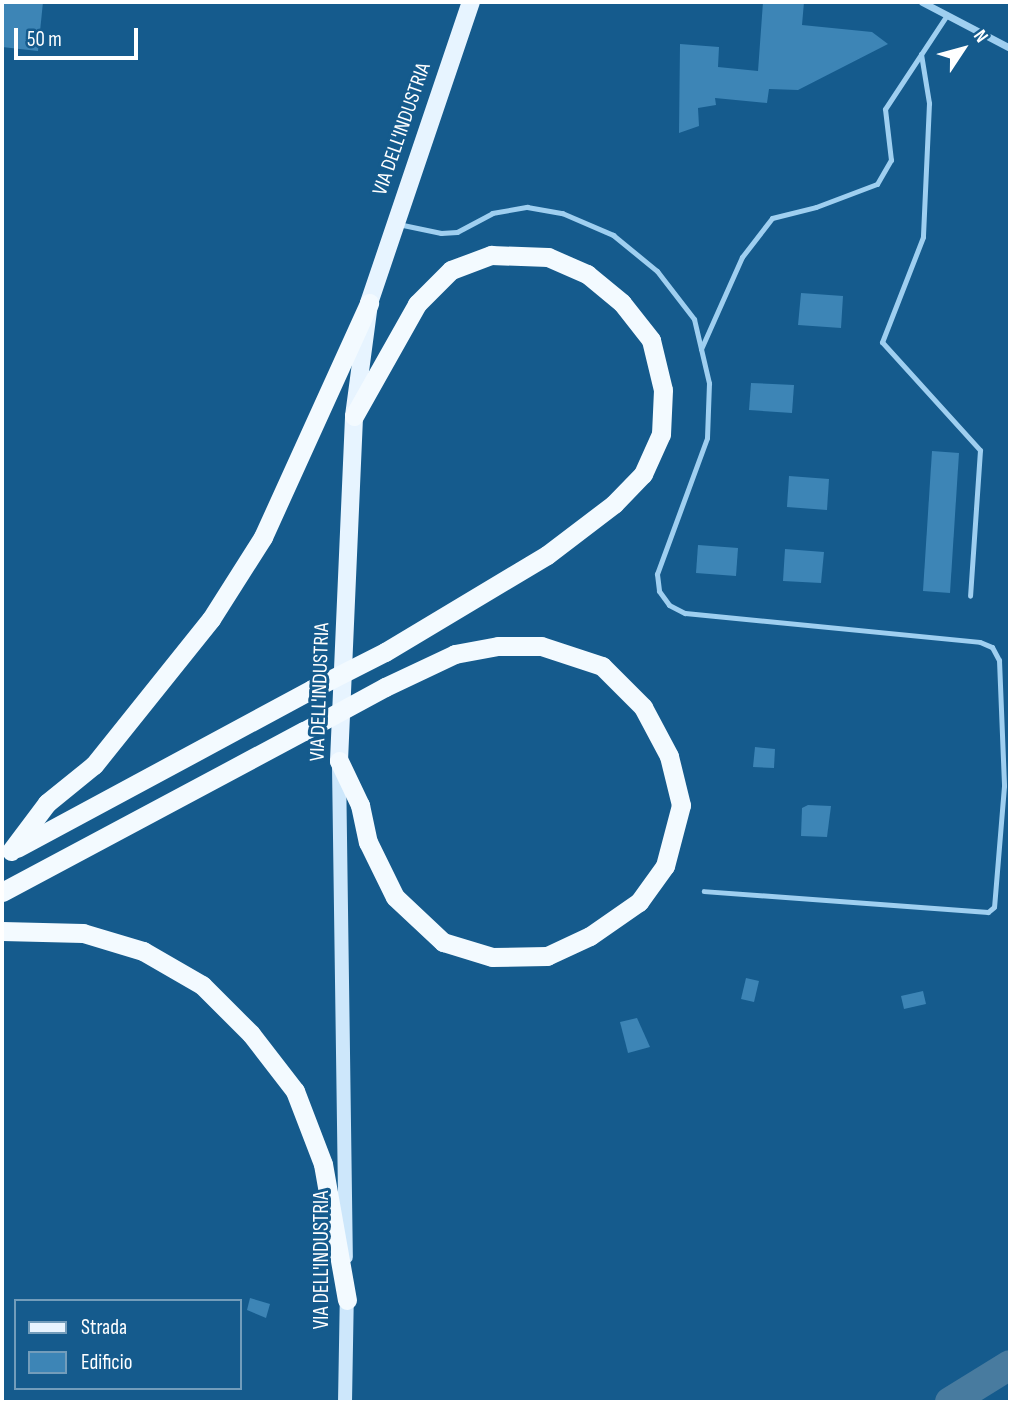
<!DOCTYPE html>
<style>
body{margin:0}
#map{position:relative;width:1012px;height:1404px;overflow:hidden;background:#155b8d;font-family:"Sofia Sans Condensed",sans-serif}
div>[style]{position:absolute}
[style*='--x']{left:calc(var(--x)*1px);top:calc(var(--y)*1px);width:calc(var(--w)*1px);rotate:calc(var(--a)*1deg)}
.river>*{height:30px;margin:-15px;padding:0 15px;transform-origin:15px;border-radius:15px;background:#487b9f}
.building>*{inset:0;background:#3d85b6}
.service>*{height:5px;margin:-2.5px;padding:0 2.5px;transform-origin:2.5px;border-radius:2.5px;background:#9fcff0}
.minor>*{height:7px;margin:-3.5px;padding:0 3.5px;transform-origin:3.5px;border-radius:3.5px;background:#9fcff0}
.secondary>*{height:14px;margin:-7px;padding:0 7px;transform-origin:7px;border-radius:7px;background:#cde7fb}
.primary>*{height:18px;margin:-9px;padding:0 9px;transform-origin:9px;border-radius:9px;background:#e7f4ff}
.trunk>*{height:19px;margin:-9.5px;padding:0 9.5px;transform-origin:9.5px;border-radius:9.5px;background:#f3faff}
.trunk-bridge>*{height:19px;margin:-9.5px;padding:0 9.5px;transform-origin:9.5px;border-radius:9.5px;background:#f3faff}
span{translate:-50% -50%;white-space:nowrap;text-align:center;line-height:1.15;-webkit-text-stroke:6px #155b8d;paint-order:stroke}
.street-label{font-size:21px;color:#fff}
.frame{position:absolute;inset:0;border:4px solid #fff;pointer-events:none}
.legend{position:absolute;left:14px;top:1299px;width:228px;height:91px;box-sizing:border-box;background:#155b8d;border:2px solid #739dbb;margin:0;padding:9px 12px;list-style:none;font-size:21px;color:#fff}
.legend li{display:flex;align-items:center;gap:14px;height:35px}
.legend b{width:35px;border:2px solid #739dbb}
.north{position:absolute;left:928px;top:14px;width:70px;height:70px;-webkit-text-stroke:5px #155b8d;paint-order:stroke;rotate:54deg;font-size:19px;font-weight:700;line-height:28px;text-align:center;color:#fff}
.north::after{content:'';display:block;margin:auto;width:24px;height:32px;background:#fff;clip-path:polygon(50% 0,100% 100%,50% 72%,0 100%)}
.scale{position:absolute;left:14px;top:28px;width:124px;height:32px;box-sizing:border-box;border:4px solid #fff;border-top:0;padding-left:9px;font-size:21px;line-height:24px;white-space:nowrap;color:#fff;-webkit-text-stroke:5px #155b8d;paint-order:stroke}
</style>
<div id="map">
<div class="river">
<i style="--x:950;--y:1402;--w:70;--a:-31.7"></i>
</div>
<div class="building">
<i style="clip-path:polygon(3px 2px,43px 2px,38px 51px,2px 47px)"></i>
<i style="clip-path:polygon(763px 2px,804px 2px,802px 25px,872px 32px,888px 44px,798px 90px,769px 89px,767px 103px,715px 98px,716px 105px,698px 108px,699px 126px,679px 133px,680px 44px,719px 47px,718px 67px,758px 71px)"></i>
<i style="clip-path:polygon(801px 293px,843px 296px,841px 328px,798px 325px)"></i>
<i style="clip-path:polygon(751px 383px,794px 385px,792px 413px,749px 410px)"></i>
<i style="clip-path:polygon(932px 451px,959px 453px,950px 593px,923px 591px)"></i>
<i style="clip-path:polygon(789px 476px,829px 479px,827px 510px,787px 507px)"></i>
<i style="clip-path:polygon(698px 545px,738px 548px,736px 576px,696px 573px)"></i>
<i style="clip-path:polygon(785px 549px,824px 552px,821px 583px,783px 581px)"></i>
<i style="clip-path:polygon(755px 747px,775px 749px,774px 768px,753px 767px)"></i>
<i style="clip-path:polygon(808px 805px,831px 806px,827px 837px,801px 836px,802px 808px)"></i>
<i style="clip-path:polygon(746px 978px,759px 981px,754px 1002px,741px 999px)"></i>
<i style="clip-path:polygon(923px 991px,926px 1004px,904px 1009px,901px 996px)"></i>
<i style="clip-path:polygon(637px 1018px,650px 1047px,628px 1053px,620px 1022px)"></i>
<i style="clip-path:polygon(250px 1298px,270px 1304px,266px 1318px,247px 1310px)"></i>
</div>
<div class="service">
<i style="--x:921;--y:54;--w:50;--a:80.7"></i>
<i style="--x:929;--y:103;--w:134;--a:92.6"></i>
<i style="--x:923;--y:237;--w:113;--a:111.3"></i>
<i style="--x:882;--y:342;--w:146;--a:47.8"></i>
<i style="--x:980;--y:450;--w:146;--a:93.9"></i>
<i style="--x:398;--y:224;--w:44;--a:11.8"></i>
<i style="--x:441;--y:233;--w:16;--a:-4"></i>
<i style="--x:457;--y:232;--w:40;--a:-28"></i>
<i style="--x:492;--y:213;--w:36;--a:-10"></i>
<i style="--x:527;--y:207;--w:36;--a:10"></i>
<i style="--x:562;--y:213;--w:56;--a:23.3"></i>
<i style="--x:613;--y:235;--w:57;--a:39.3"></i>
<i style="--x:657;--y:271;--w:61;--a:52.4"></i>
<i style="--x:694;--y:319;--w:66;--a:76.8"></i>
<i style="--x:709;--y:383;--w:55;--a:92.1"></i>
<i style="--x:707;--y:438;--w:145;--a:110.2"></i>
<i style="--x:657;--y:574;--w:17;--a:83"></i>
<i style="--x:659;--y:591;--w:17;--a:54"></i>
<i style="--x:669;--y:605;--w:18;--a:27"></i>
<i style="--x:685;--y:613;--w:296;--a:5.6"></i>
<i style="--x:980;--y:642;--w:13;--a:23"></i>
<i style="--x:992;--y:647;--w:15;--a:62"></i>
<i style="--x:999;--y:660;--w:126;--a:87.7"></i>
<i style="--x:1004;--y:786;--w:121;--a:94.7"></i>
<i style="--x:994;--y:907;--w:8;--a:140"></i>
<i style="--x:988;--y:912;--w:285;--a:-175.8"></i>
<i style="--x:701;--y:349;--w:101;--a:-66"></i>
<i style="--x:742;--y:257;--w:49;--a:-52.4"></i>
<i style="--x:772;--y:218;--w:45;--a:-14"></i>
<i style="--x:816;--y:207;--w:65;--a:-20.7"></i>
<i style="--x:877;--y:184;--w:28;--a:-60"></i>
<i style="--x:891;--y:160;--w:51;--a:-96.7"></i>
<i style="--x:885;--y:109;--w:113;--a:-56.6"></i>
</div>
<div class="minor">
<i style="--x:922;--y:2;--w:99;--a:27.6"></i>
</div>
<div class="secondary">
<i style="--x:339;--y:766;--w:491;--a:89.2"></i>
<i style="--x:345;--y:1402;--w:111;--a:-89"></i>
</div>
<div class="primary">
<i style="--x:339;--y:761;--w:345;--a:-87.5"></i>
<i style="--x:354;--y:416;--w:114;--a:-82.4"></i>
<i style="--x:369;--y:303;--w:318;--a:-71.3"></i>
</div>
<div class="trunk">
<i style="--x:354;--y:416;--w:129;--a:-60.6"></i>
<i style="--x:417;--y:304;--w:48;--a:-45"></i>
<i style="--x:451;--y:270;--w:43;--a:-20.6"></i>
<i style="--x:491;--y:255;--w:57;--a:2"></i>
<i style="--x:548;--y:257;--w:43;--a:23.6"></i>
<i style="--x:587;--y:274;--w:45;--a:39.6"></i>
<i style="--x:622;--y:303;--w:47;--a:51.9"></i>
<i style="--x:651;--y:340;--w:51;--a:76.5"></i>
<i style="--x:663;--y:390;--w:44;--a:92.6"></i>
<i style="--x:661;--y:434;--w:44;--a:114.2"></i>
<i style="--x:643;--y:474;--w:42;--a:134"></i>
<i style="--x:614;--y:504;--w:84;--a:142.7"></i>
<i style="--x:547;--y:555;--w:189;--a:149.1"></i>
<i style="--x:339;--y:761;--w:49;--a:64.5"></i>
<i style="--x:360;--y:805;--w:38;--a:78"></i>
<i style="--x:368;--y:842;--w:61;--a:63.9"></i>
<i style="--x:395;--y:897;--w:66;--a:43.2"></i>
<i style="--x:443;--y:942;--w:51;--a:17"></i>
<i style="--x:492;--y:957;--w:55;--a:-1"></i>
<i style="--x:547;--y:956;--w:47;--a:-24.9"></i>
<i style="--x:590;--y:936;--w:60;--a:-34.8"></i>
<i style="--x:639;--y:902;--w:44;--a:-54.2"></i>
<i style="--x:665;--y:866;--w:63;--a:-75.3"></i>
<i style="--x:681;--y:805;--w:50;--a:-103.8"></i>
<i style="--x:669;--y:756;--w:55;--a:-118"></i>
<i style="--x:643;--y:707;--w:58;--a:-135"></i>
<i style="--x:602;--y:666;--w:64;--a:-161.8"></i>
<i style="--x:541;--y:646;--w:43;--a:180"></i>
<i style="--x:498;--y:646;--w:44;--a:169.5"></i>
<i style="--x:455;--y:654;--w:77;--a:154.8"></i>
<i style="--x:17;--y:848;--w:335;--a:-28.3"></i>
<i style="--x:11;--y:851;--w:60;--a:-53.1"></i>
<i style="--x:47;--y:803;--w:60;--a:-39"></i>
<i style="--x:94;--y:765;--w:187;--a:-51.3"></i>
<i style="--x:211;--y:619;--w:97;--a:-57.6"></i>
<i style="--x:263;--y:537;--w:257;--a:-65.6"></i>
<i style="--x:2;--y:892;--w:342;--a:-28.1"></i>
<i style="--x:2;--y:931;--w:81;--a:1.4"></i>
<i style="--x:83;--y:933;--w:63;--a:16.7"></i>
<i style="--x:143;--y:951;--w:68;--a:30"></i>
<i style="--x:202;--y:985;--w:69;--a:45"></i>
<i style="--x:251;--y:1034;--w:72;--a:52.3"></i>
<i style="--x:295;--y:1091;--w:78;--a:69"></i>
<i style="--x:323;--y:1164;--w:138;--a:80"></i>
</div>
<div class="trunk-bridge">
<i style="--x:312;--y:689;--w:82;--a:-26.9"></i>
<i style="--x:304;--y:731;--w:92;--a:-28.5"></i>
</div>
<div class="street-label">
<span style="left:402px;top:129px;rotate:-71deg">VIA DELL'INDUSTRIA</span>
<span style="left:320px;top:692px;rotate:-88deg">VIA DELL'INDUSTRIA</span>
<span style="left:322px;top:1260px;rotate:-90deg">VIA DELL'INDUSTRIA</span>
</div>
<div class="frame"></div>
<ul class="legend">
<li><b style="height:9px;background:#e7f4ff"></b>Strada</li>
<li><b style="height:19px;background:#3d85b6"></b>Edificio</li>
</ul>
<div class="north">N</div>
<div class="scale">50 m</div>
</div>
